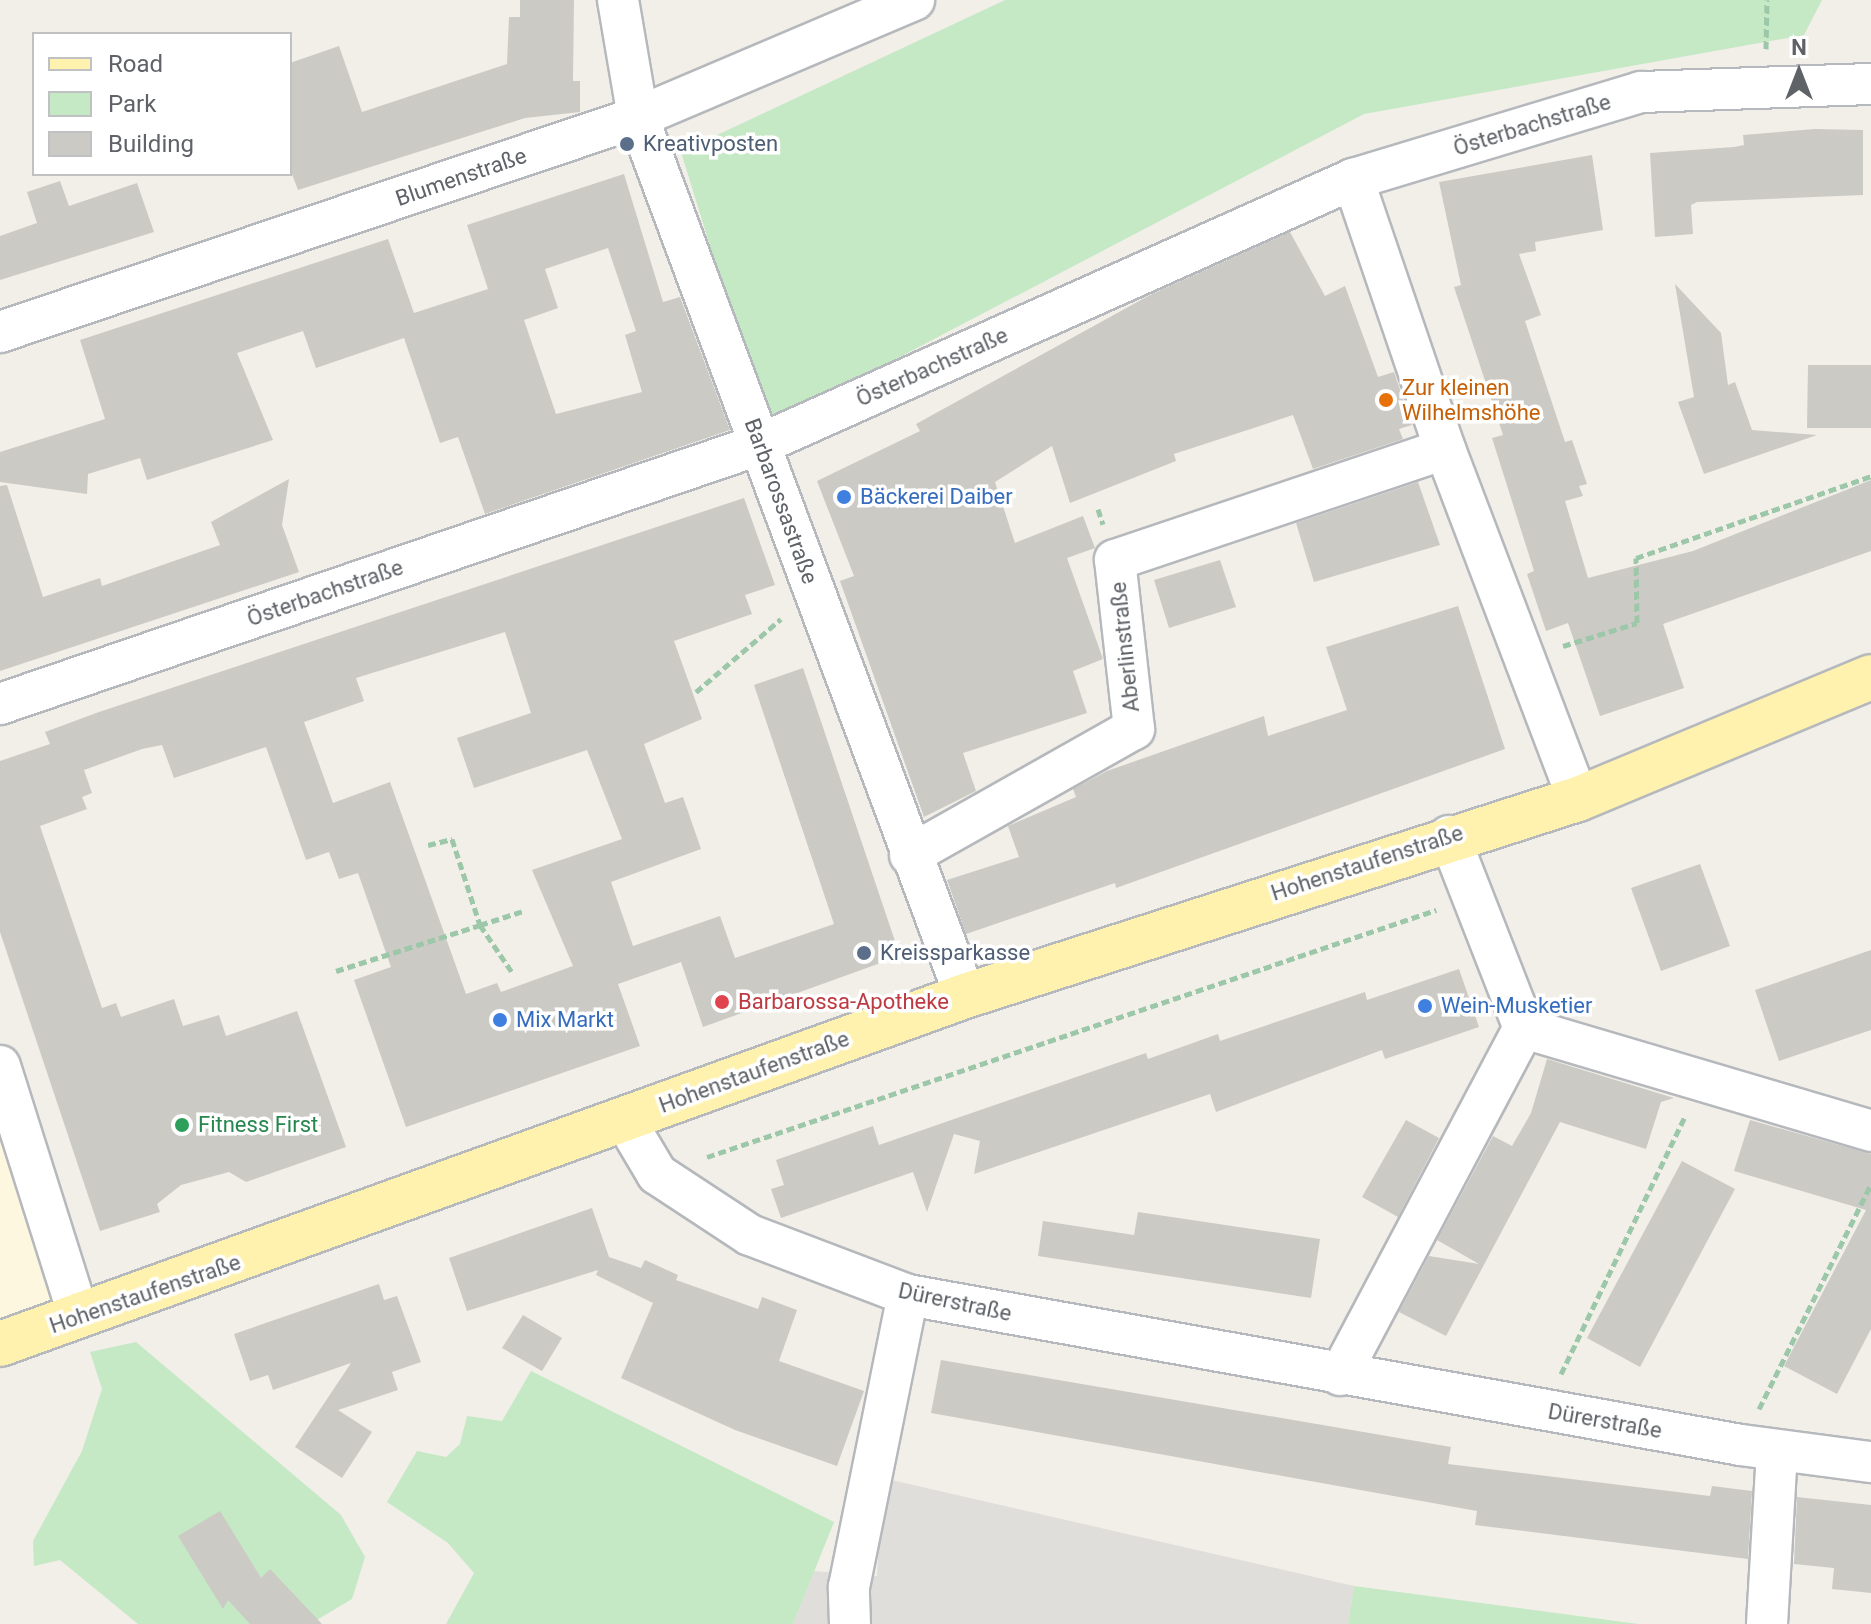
<!DOCTYPE html>
<meta charset="utf-8">
<style>
body{margin:0}
#map{position:relative;width:1871px;height:1624px;overflow:hidden;background:#f1efe8;font-family:Roboto,sans-serif}
div>[style]{position:absolute}
[style*='--x']{left:calc(var(--x)*1px);top:calc(var(--y)*1px);width:calc(var(--w)*1px);rotate:calc(var(--a)*1deg)}
.commercial>*{inset:0;background:#fef7e0}
.industrial>*{inset:0;background:#e0deda}
.green>*{inset:0;background:#c5e8c5}
.building>*{inset:0;background:#cccac5}
.path>*{height:5px;margin-top:-2.5px;transform-origin:0;background:repeating-linear-gradient(90deg,#9cc7a9 0 8px,transparent 0 12px)}
.roads{filter:drop-shadow(2px 0 #b5b8bc) drop-shadow(-2px 0 #b5b8bc) drop-shadow(0 2px #b5b8bc) drop-shadow(0 -2px #b5b8bc)}
.minor>*{height:40px;margin:-20px;padding:0 20px;transform-origin:20px;border-radius:20px;background:#fff}
.major>*{height:44px;margin:-22px;padding:0 22px;transform-origin:22px;border-radius:22px;background:#fff2af}
.dots>*{width:22px;height:22px;translate:-50% -50%;box-sizing:border-box;border:4px solid #fff;border-radius:50%}
span{translate:-50% -50%;white-space:nowrap;text-align:center;line-height:1.15;-webkit-text-stroke:7px #fff;paint-order:stroke}
.street-label{font-size:22px;color:#5f6368}
.service-label{font-size:22px;color:#4e5e75}
.left{translate:0 -50%;text-align:left}
.food-label{font-size:22px;color:#c56008}
.shop-label{font-size:22px;color:#366cbe}
.health-label{font-size:22px;color:#be3a42}
.leisure-label{font-size:22px;color:#27864d}
.legend{position:absolute;left:32px;top:32px;width:260px;height:144px;box-sizing:border-box;background:#fff;border:2px solid #bfc1c3;margin:0;padding:10px 14px;list-style:none;font-size:24px;color:#5f6368}
.legend li{display:flex;align-items:center;gap:16px;height:40px}
.legend b{width:40px;border:2px solid #bfc1c3}
.north{position:absolute;left:1759px;top:32px;width:80px;height:80px;-webkit-text-stroke:6px #fff;paint-order:stroke;rotate:0deg;font-size:22px;font-weight:700;line-height:32px;text-align:center;color:#5f6368}
.north::after{content:'';display:block;margin:auto;width:28px;height:36px;background:#5f6368;clip-path:polygon(50% 0,100% 100%,50% 72%,0 100%)}
</style>
<div id="map">
<div class="commercial">
<i style="clip-path:polygon(0 1125px,60px 1306px,0 1326px)"></i>
</div>
<div class="industrial">
<i style="clip-path:polygon(883px 1478px,1354px 1586px,1348px 1624px,793px 1624px,814px 1571px,877px 1576px)"></i>
</div>
<div class="green">
<i style="clip-path:polygon(1005px 0,1822px 0,1804px 35px,1364px 114px,766px 427px,681px 152px)"></i>
<i style="clip-path:polygon(136px 1342px,341px 1515px,365px 1557px,352px 1599px,310px 1624px,138px 1624px,60px 1560px,34px 1566px,33px 1541px,82px 1451px,102px 1389px,90px 1352px)"></i>
<i style="clip-path:polygon(531px 1371px,834px 1522px,793px 1624px,446px 1624px,474px 1573px,448px 1543px,387px 1502px,417px 1451px,446px 1457px,460px 1444px,467px 1416px,502px 1421px)"></i>
<i style="clip-path:polygon(1354px 1586px,1638px 1624px,1348px 1624px)"></i>
</div>
<div class="building">
<i style="clip-path:polygon(520px 0,574px 0,573px 81px,580px 81px,580px 112px,525px 118px,298px 190px,290px 169px,290px 63px,339px 46px,362px 112px,507px 64px,509px 17px,520px 17px)"></i>
<i style="clip-path:polygon(1815px 129px,1863px 130px,1863px 195px,1697px 202px,1691px 205px,1693px 234px,1655px 237px,1650px 153px,1734px 147px,1744px 145px,1743px 135px)"></i>
<i style="clip-path:polygon(1592px 155px,1603px 230px,1535px 242px,1536px 251px,1519px 254px,1541px 315px,1525px 321px,1565px 442px,1572px 440px,1587px 484px,1579px 486px,1583px 496px,1565px 501px,1588px 578px,1693px 551px,1871px 480px,1871px 551px,1663px 624px,1684px 688px,1600px 716px,1568px 623px,1546px 631px,1527px 574px,1534px 571px,1492px 438px,1503px 435px,1454px 287px,1461px 285px,1439px 182px)"></i>
<i style="clip-path:polygon(evenodd,624px 174px,663px 302px,680px 297px,730px 430px,485px 514px,458px 437px,440px 443px,404px 338px,316px 368px,303px 331px,237px 353px,273px 440px,147px 480px,140px 458px,88px 474px,87px 494px,0 482px,0 452px,105px 419px,80px 340px,388px 239px,414px 313px,488px 289px,467px 225px,624px 174px,608px 248px,636px 331px,625px 335px,642px 392px,556px 414px,524px 320px,558px 308px,545px 269px,608px 248px)"></i>
<i style="clip-path:polygon(60px 181px,69px 206px,137px 183px,154px 232px,0 280px,0 236px,37px 223px,27px 192px)"></i>
<i style="clip-path:polygon(1290px 232px,1325px 296px,1345px 286px,1378px 377px,1394px 372px,1412px 425px,1399px 429px,1403px 439px,1313px 469px,1293px 415px,1174px 454px,1176px 461px,1070px 503px,1052px 446px,995px 482px,1015px 543px,1083px 516px,1095px 548px,1067px 558px,1103px 659px,1073px 671px,1087px 713px,963px 753px,976px 791px,924px 817px,840px 581px,854px 576px,817px 481px,920px 431px,916px 424px,1150px 295px)"></i>
<i style="clip-path:polygon(1675px 284px,1721px 333px,1728px 385px,1735px 382px,1752px 430px,1817px 435px,1704px 474px,1678px 402px,1694px 397px)"></i>
<i style="clip-path:polygon(1808px 365px,1871px 365px,1871px 428px,1807px 428px)"></i>
<i style="clip-path:polygon(289px 479px,282px 525px,299px 572px,0 671px,0 486px,7px 485px,43px 597px,100px 578px,102px 586px,220px 545px,211px 522px)"></i>
<i style="clip-path:polygon(1418px 482px,1440px 545px,1314px 582px,1296px 523px)"></i>
<i style="clip-path:polygon(evenodd,744px 498px,775px 585px,745px 595px,752px 614px,674px 641px,702px 719px,644px 744px,665px 803px,683px 797px,701px 849px,611px 882px,633px 946px,720px 916px,735px 958px,834px 924px,754px 685px,803px 668px,900px 956px,703px 1027px,681px 962px,618px 984px,640px 1046px,406px 1127px,354px 980px,391px 967px,358px 873px,339px 879px,329px 852px,306px 860px,266px 747px,174px 778px,162px 745px,142px 749px,84px 770px,92px 793px,82px 797px,87px 809px,40px 826px,102px 1008px,116px 1003px,121px 1017px,174px 999px,183px 1026px,219px 1015px,226px 1036px,297px 1011px,346px 1147px,246px 1182px,229px 1172px,181px 1185px,157px 1204px,160px 1212px,100px 1231px,0 932px,0 761px,50px 744px,45px 732px,99px 712px,744px 498px,505px 632px,531px 713px,457px 738px,474px 788px,587px 750px,622px 839px,532px 870px,573px 966px,501px 992px,497px 983px,466px 994px,390px 782px,333px 803px,304px 722px,364px 701px,356px 678px,505px 632px)"></i>
<i style="clip-path:polygon(1220px 560px,1236px 607px,1169px 628px,1154px 580px)"></i>
<i style="clip-path:polygon(1458px 606px,1505px 749px,1116px 888px,1115px 883px,966px 934px,947px 880px,1019px 857px,1008px 826px,1076px 797px,1073px 789px,1107px 771px,1264px 716px,1268px 736px,1347px 710px,1326px 647px)"></i>
<i style="clip-path:polygon(1700px 864px,1730px 946px,1661px 971px,1631px 888px)"></i>
<i style="clip-path:polygon(1871px 950px,1871px 1030px,1779px 1061px,1755px 990px)"></i>
<i style="clip-path:polygon(1459px 969px,1479px 1027px,1385px 1059px,1382px 1050px,1216px 1112px,1210px 1094px,974px 1174px,980px 1141px,954px 1134px,927px 1212px,913px 1172px,781px 1218px,771px 1189px,784px 1185px,776px 1160px,873px 1126px,879px 1145px,1146px 1053px,1148px 1059px,1218px 1034px,1220px 1041px,1365px 992px,1367px 1000px)"></i>
<i style="clip-path:polygon(1547px 1059px,1674px 1098px,1661px 1102px,1646px 1149px,1560px 1122px,1446px 1336px,1399px 1312px,1429px 1256px,1479px 1264px,1437px 1240px,1493px 1136px,1512px 1146px,1531px 1113px)"></i>
<i style="clip-path:polygon(1406px 1120px,1439px 1138px,1398px 1217px,1362px 1197px)"></i>
<i style="clip-path:polygon(1750px 1120px,1871px 1154px,1871px 1329px,1837px 1394px,1784px 1366px,1866px 1210px,1734px 1171px)"></i>
<i style="clip-path:polygon(1682px 1161px,1735px 1189px,1640px 1367px,1587px 1338px)"></i>
<i style="clip-path:polygon(592px 1208px,609px 1257px,641px 1268px,645px 1260px,678px 1275px,676px 1280px,758px 1309px,762px 1297px,797px 1310px,779px 1361px,864px 1391px,837px 1466px,735px 1430px,621px 1378px,653px 1303px,596px 1275px,598px 1270px,467px 1311px,449px 1258px)"></i>
<i style="clip-path:polygon(1138px 1212px,1320px 1239px,1311px 1298px,1038px 1256px,1043px 1221px,1134px 1235px)"></i>
<i style="clip-path:polygon(379px 1284px,384px 1300px,397px 1296px,421px 1362px,392px 1372px,398px 1390px,338px 1410px,372px 1432px,342px 1478px,295px 1447px,351px 1363px,273px 1390px,268px 1375px,250px 1381px,234px 1334px)"></i>
<i style="clip-path:polygon(523px 1315px,562px 1338px,542px 1371px,502px 1348px)"></i>
<i style="clip-path:polygon(941px 1360px,1451px 1447px,1448px 1464px,1710px 1496px,1712px 1486px,1752px 1491px,1748px 1559px,1475px 1525px,1477px 1511px,931px 1413px)"></i>
<i style="clip-path:polygon(1797px 1497px,1871px 1505px,1871px 1593px,1832px 1589px,1834px 1568px,1794px 1564px)"></i>
<i style="clip-path:polygon(220px 1511px,261px 1578px,270px 1569px,322px 1624px,250px 1624px,228px 1600px,223px 1609px,178px 1536px)"></i>
</div>
<div class="path">
<i style="--x:1766;--y:49;--w:49;--a:-88.8"></i>
<i style="--x:1098;--y:509;--w:16;--a:72"></i>
<i style="--x:1563;--y:646;--w:77;--a:-17.3"></i>
<i style="--x:1637;--y:623;--w:65;--a:-90.9"></i>
<i style="--x:1636;--y:558;--w:249;--a:-19.2"></i>
<i style="--x:696;--y:692;--w:112;--a:-40.7"></i>
<i style="--x:428;--y:845;--w:25;--a:-14"></i>
<i style="--x:452;--y:839;--w:90;--a:72"></i>
<i style="--x:480;--y:925;--w:45;--a:-18"></i>
<i style="--x:336;--y:971;--w:151;--a:-17.7"></i>
<i style="--x:480;--y:925;--w:57;--a:55.8"></i>
<i style="--x:707;--y:1157;--w:770;--a:-18.72"></i>
<i style="--x:1561;--y:1374;--w:286;--a:-64.3"></i>
<i style="--x:1759;--y:1409;--w:251;--a:-63.5"></i>
</div>
<div class="roads">
<div class="minor">
<i style="--x:618;--y:0;--w:119;--a:80.3"></i>
<i style="--x:638;--y:117;--w:938;--a:69.59"></i>
<i style="--x:1353;--y:179;--w:285;--a:71.2"></i>
<i style="--x:1445;--y:449;--w:374;--a:69.2"></i>
<i style="--x:0;--y:332;--w:673;--a:-18.62"></i>
<i style="--x:638;--y:117;--w:300;--a:-23"></i>
<i style="--x:0;--y:704;--w:804;--a:-18.86"></i>
<i style="--x:761;--y:444;--w:649;--a:-24.11"></i>
<i style="--x:1353;--y:179;--w:301;--a:-16.8"></i>
<i style="--x:1641;--y:92;--w:230;--a:-2"></i>
<i style="--x:1449;--y:836;--w:206;--a:68.7"></i>
<i style="--x:1524;--y:1028;--w:362;--a:16.5"></i>
<i style="--x:910;--y:855;--w:257;--a:-29.4"></i>
<i style="--x:1134;--y:729;--w:170;--a:-96.4"></i>
<i style="--x:1115;--y:560;--w:348;--a:-18.6"></i>
<i style="--x:0;--y:1066;--w:263;--a:72.5"></i>
<i style="--x:625;--y:1120;--w:63;--a:59.3"></i>
<i style="--x:657;--y:1174;--w:111;--a:33.3"></i>
<i style="--x:750;--y:1235;--w:169;--a:20.8"></i>
<i style="--x:908;--y:1295;--w:846;--a:10.21"></i>
<i style="--x:1741;--y:1445;--w:131;--a:7.5"></i>
<i style="--x:1340;--y:1375;--w:393;--a:-62.1"></i>
<i style="--x:850;--y:1624;--w:37;--a:-92"></i>
<i style="--x:849;--y:1587;--w:298;--a:-78.6"></i>
<i style="--x:1767;--y:1624;--w:173;--a:-86.7"></i>
</div>
<div class="major">
<i style="--x:0;--y:1344;--w:1026;--a:-19.83"></i>
<i style="--x:965;--y:996;--w:644;--a:-17.82"></i>
<i style="--x:1578;--y:799;--w:317;--a:-22.6"></i>
</div>
</div>
<div class="dots">
<i style="left:627px;top:144px;background:#5c6f8a"></i>
<i style="left:1386px;top:400px;background:#e8710a"></i>
<i style="left:844px;top:497px;background:#3f7fe0"></i>
<i style="left:864px;top:953px;background:#5c6f8a"></i>
<i style="left:722px;top:1002px;background:#e0444e"></i>
<i style="left:1425px;top:1006px;background:#3f7fe0"></i>
<i style="left:500px;top:1020px;background:#3f7fe0"></i>
<i style="left:182px;top:1125px;background:#2e9e5b"></i>
</div>
<div class="street-label">
<span style="left:1532px;top:125px;rotate:-17deg">Österbachstraße</span>
<span style="left:461px;top:177px;rotate:-19deg">Blumenstraße</span>
<span style="left:932px;top:367px;rotate:-24deg">Österbachstraße</span>
<span style="left:781px;top:501px;rotate:70deg">Barbarossastraße</span>
<span style="left:325px;top:593px;rotate:-19deg">Österbachstraße</span>
<span style="left:1125px;top:647px;rotate:-96deg">Aberlinstraße</span>
<span style="left:1367px;top:863px;rotate:-18deg">Hohenstaufenstraße</span>
<span style="left:754px;top:1072px;rotate:-20deg">Hohenstaufenstraße</span>
<span style="left:145px;top:1294px;rotate:-19deg">Hohenstaufenstraße</span>
<span style="left:955px;top:1302px;rotate:12deg">Dürerstraße</span>
<span style="left:1605px;top:1421px;rotate:10deg">Dürerstraße</span>
</div>
<div class="service-label">
<span class="left" style="left:643px;top:144px">Kreativposten</span>
<span class="left" style="left:880px;top:953px">Kreissparkasse</span>
</div>
<div class="food-label">
<span class="left" style="left:1402px;top:400px">Zur kleinen<br>Wilhelmshöhe</span>
</div>
<div class="shop-label">
<span class="left" style="left:860px;top:497px">Bäckerei Daiber</span>
<span class="left" style="left:1441px;top:1006px">Wein-Musketier</span>
<span class="left" style="left:516px;top:1020px">Mix Markt</span>
</div>
<div class="health-label">
<span class="left" style="left:738px;top:1002px">Barbarossa-Apotheke</span>
</div>
<div class="leisure-label">
<span class="left" style="left:198px;top:1125px">Fitness First</span>
</div>
<ul class="legend">
<li><b style="height:10px;background:#fff2af"></b>Road</li>
<li><b style="height:22px;background:#c5e8c5"></b>Park</li>
<li><b style="height:22px;background:#cccac5"></b>Building</li>
</ul>
<div class="north">N</div>
</div>
